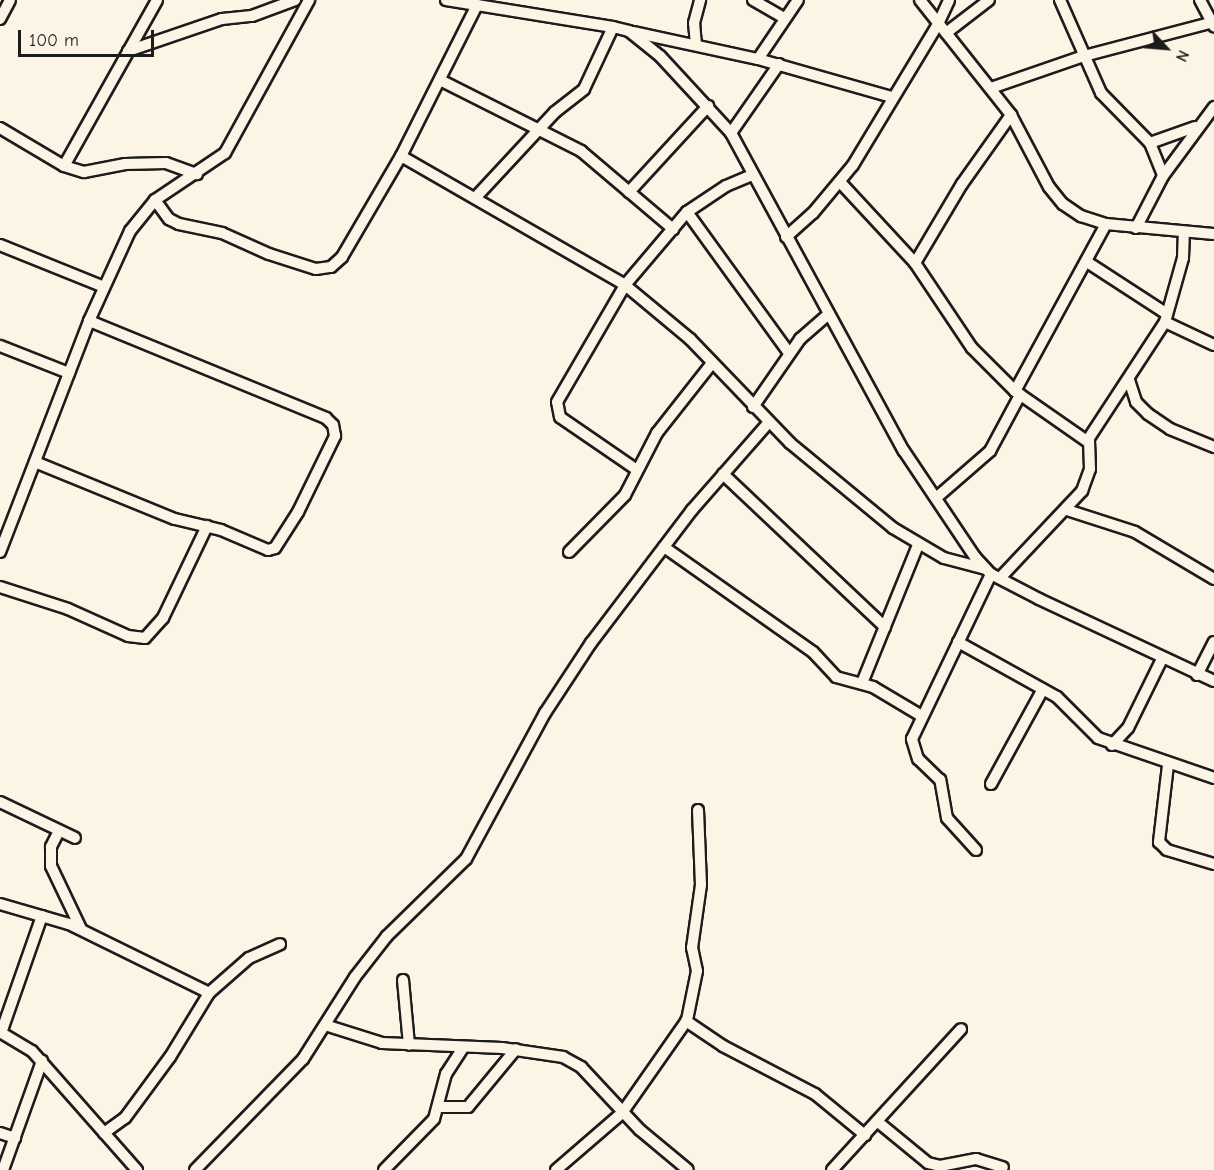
<!DOCTYPE html>
<style>
body{margin:0}
#map{position:relative;width:1214px;height:1170px;overflow:hidden;background:#fcf5e5;font-family:"Comic Neue",sans-serif}
div>[style]{position:absolute}
[style*='--x']{left:calc(var(--x)*1px);top:calc(var(--y)*1px);width:calc(var(--w)*1px);rotate:calc(var(--a)*1deg)}
.roads{filter:drop-shadow(2px 0 #1c1c1c) drop-shadow(-2px 0 #1c1c1c) drop-shadow(0 2px #1c1c1c) drop-shadow(0 -2px #1c1c1c)}
.minor>*{height:10px;margin:-5px;padding:0 5px;transform-origin:5px;border-radius:5px;background:#fcf5e5}
span{translate:-50% -50%;white-space:nowrap;text-align:center;line-height:1.15;-webkit-text-stroke:4.5px #fcf5e5;paint-order:stroke}
.north{position:absolute;left:1136px;top:18px;width:60px;height:60px;-webkit-text-stroke:4px #fcf5e5;paint-order:stroke;rotate:116deg;font-size:16px;font-weight:700;line-height:24px;text-align:center;color:#1c1c1c}
.north::after{content:'';display:block;margin:auto;width:21px;height:27px;background:#1c1c1c;clip-path:polygon(50% 0,100% 100%,50% 72%,0 100%)}
.scale{position:absolute;left:18px;top:30px;width:136px;height:27px;box-sizing:border-box;border:3px solid #1c1c1c;border-top:0;padding-left:8px;font-size:18px;line-height:21px;white-space:nowrap;color:#1c1c1c;-webkit-text-stroke:4px #fcf5e5;paint-order:stroke}
</style>
<div id="map">
<div class="roads">
<div class="minor">
<i style="--x:446;--y:0;--w:169;--a:9.2"></i>
<i style="--x:613;--y:27;--w:16;--a:14"></i>
<i style="--x:629;--y:31;--w:40;--a:39"></i>
<i style="--x:660;--y:56;--w:105;--a:47.3"></i>
<i style="--x:731;--y:133;--w:362;--a:61.5"></i>
<i style="--x:904;--y:451;--w:128;--a:56.2"></i>
<i style="--x:975;--y:557;--w:23;--a:47"></i>
<i style="--x:991;--y:574;--w:54;--a:27.5"></i>
<i style="--x:1039;--y:599;--w:193;--a:25.1"></i>
<i style="--x:753;--y:0;--w:36;--a:30"></i>
<i style="--x:920;--y:0;--w:147;--a:51.6"></i>
<i style="--x:1011;--y:115;--w:81;--a:62.2"></i>
<i style="--x:1049;--y:187;--w:22;--a:51"></i>
<i style="--x:1063;--y:204;--w:22;--a:34"></i>
<i style="--x:1081;--y:216;--w:26;--a:18"></i>
<i style="--x:1106;--y:224;--w:108;--a:5.3"></i>
<i style="--x:1060;--y:0;--w:102;--a:66.2"></i>
<i style="--x:1101;--y:93;--w:70;--a:45.6"></i>
<i style="--x:1150;--y:143;--w:35;--a:68"></i>
<i style="--x:1200;--y:0;--w:30;--a:62"></i>
<i style="--x:477;--y:5;--w:169;--a:116.7"></i>
<i style="--x:401;--y:156;--w:258;--a:29.9"></i>
<i style="--x:625;--y:285;--w:85;--a:39.7"></i>
<i style="--x:690;--y:339;--w:144;--a:46.1"></i>
<i style="--x:790;--y:443;--w:134;--a:39.5"></i>
<i style="--x:893;--y:528;--w:59;--a:30.5"></i>
<i style="--x:944;--y:558;--w:43;--a:14.7"></i>
<i style="--x:0;--y:19;--w:21;--a:-62"></i>
<i style="--x:633;--y:32;--w:128;--a:12.2"></i>
<i style="--x:758;--y:59;--w:138;--a:15.9"></i>
<i style="--x:946;--y:33;--w:54;--a:-37.5"></i>
<i style="--x:696;--y:45;--w:22;--a:-95"></i>
<i style="--x:694;--y:23;--w:24;--a:-75"></i>
<i style="--x:128;--y:51;--w:99;--a:-18.8"></i>
<i style="--x:222;--y:19;--w:30;--a:-6"></i>
<i style="--x:252;--y:16;--w:46;--a:-20.4"></i>
<i style="--x:758;--y:59;--w:71;--a:-55.9"></i>
<i style="--x:440;--y:80;--w:158;--a:26.7"></i>
<i style="--x:581;--y:151;--w:121;--a:40.3"></i>
<i style="--x:991;--y:88;--w:98;--a:-19"></i>
<i style="--x:1084;--y:56;--w:134;--a:-14.7"></i>
<i style="--x:0;--y:128;--w:74;--a:30.7"></i>
<i style="--x:64;--y:166;--w:190;--a:-60.7"></i>
<i style="--x:731;--y:133;--w:84;--a:-55.2"></i>
<i style="--x:1150;--y:143;--w:48;--a:-19.6"></i>
<i style="--x:64;--y:166;--w:21;--a:17"></i>
<i style="--x:84;--y:172;--w:42;--a:-11"></i>
<i style="--x:125;--y:164;--w:41;--a:-1.4"></i>
<i style="--x:166;--y:163;--w:33;--a:20"></i>
<i style="--x:840;--y:182;--w:110;--a:47.2"></i>
<i style="--x:915;--y:263;--w:102;--a:56.2"></i>
<i style="--x:972;--y:348;--w:61;--a:45"></i>
<i style="--x:1015;--y:391;--w:89;--a:34.9"></i>
<i style="--x:629;--y:192;--w:117;--a:-47.4"></i>
<i style="--x:476;--y:197;--w:116;--a:-47.1"></i>
<i style="--x:555;--y:112;--w:37;--a:-38"></i>
<i style="--x:584;--y:89;--w:68;--a:-64.9"></i>
<i style="--x:155;--y:200;--w:24;--a:54"></i>
<i style="--x:169;--y:219;--w:11;--a:27"></i>
<i style="--x:179;--y:224;--w:44;--a:11.8"></i>
<i style="--x:222;--y:233;--w:51;--a:24.1"></i>
<i style="--x:269;--y:254;--w:49;--a:17.7"></i>
<i style="--x:316;--y:269;--w:15;--a:-8"></i>
<i style="--x:331;--y:267;--w:15;--a:-42"></i>
<i style="--x:342;--y:257;--w:117;--a:-59.7"></i>
<i style="--x:687;--y:212;--w:174;--a:54.1"></i>
<i style="--x:1136;--y:228;--w:59;--a:-62.6"></i>
<i style="--x:1163;--y:176;--w:86;--a:-53.5"></i>
<i style="--x:786;--y:237;--w:36;--a:-42"></i>
<i style="--x:813;--y:213;--w:62;--a:-50.2"></i>
<i style="--x:853;--y:165;--w:165;--a:-58.9"></i>
<i style="--x:938;--y:24;--w:26;--a:-65"></i>
<i style="--x:0;--y:245;--w:112;--a:22"></i>
<i style="--x:1087;--y:262;--w:95;--a:33"></i>
<i style="--x:915;--y:263;--w:92;--a:-59.3"></i>
<i style="--x:962;--y:184;--w:85;--a:-54.6"></i>
<i style="--x:1165;--y:322;--w:54;--a:25.1"></i>
<i style="--x:0;--y:346;--w:74;--a:21.4"></i>
<i style="--x:1129;--y:380;--w:23;--a:72"></i>
<i style="--x:1136;--y:402;--w:17;--a:45"></i>
<i style="--x:1148;--y:414;--w:27;--a:34"></i>
<i style="--x:1170;--y:429;--w:48;--a:22.2"></i>
<i style="--x:1015;--y:391;--w:190;--a:-61.4"></i>
<i style="--x:753;--y:407;--w:83;--a:-55.3"></i>
<i style="--x:800;--y:339;--w:38;--a:-41"></i>
<i style="--x:35;--y:462;--w:151;--a:22.2"></i>
<i style="--x:175;--y:519;--w:47;--a:13.4"></i>
<i style="--x:221;--y:530;--w:51;--a:23.1"></i>
<i style="--x:268;--y:550;--w:7;--a:-16"></i>
<i style="--x:275;--y:548;--w:43;--a:-57.4"></i>
<i style="--x:298;--y:512;--w:85;--a:-64"></i>
<i style="--x:335;--y:436;--w:11;--a:-100"></i>
<i style="--x:333;--y:425;--w:10;--a:-135"></i>
<i style="--x:326;--y:418;--w:256;--a:-157.7"></i>
<i style="--x:637;--y:470;--w:93;--a:-145.5"></i>
<i style="--x:560;--y:417;--w:15;--a:-101"></i>
<i style="--x:557;--y:402;--w:135;--a:-59.8"></i>
<i style="--x:625;--y:285;--w:96;--a:-49.7"></i>
<i style="--x:687;--y:212;--w:47;--a:-33.7"></i>
<i style="--x:726;--y:186;--w:28;--a:-23"></i>
<i style="--x:723;--y:474;--w:223;--a:43.4"></i>
<i style="--x:936;--y:498;--w:72;--a:-41"></i>
<i style="--x:990;--y:451;--w:64;--a:-61.8"></i>
<i style="--x:1067;--y:510;--w:71;--a:17.9"></i>
<i style="--x:1135;--y:532;--w:92;--a:30.7"></i>
<i style="--x:664;--y:547;--w:182;--a:35.2"></i>
<i style="--x:813;--y:652;--w:34;--a:47"></i>
<i style="--x:836;--y:677;--w:38;--a:15"></i>
<i style="--x:873;--y:687;--w:55;--a:30.8"></i>
<i style="--x:0;--y:552;--w:248;--a:-68.9"></i>
<i style="--x:89;--y:321;--w:99;--a:-65.5"></i>
<i style="--x:130;--y:231;--w:40;--a:-51"></i>
<i style="--x:155;--y:200;--w:84;--a:-33.9"></i>
<i style="--x:225;--y:153;--w:175;--a:-61.2"></i>
<i style="--x:569;--y:552;--w:80;--a:-45.5"></i>
<i style="--x:625;--y:495;--w:70;--a:-62.7"></i>
<i style="--x:657;--y:433;--w:89;--a:-51.8"></i>
<i style="--x:1000;--y:578;--w:120;--a:-46.7"></i>
<i style="--x:1082;--y:491;--w:23;--a:-70"></i>
<i style="--x:1090;--y:469;--w:31;--a:-92"></i>
<i style="--x:1089;--y:438;--w:139;--a:-56.8"></i>
<i style="--x:1165;--y:322;--w:66;--a:-74.3"></i>
<i style="--x:1183;--y:258;--w:26;--a:-88"></i>
<i style="--x:0;--y:587;--w:71;--a:17.9"></i>
<i style="--x:68;--y:609;--w:66;--a:24.2"></i>
<i style="--x:128;--y:636;--w:17;--a:7"></i>
<i style="--x:145;--y:638;--w:27;--a:-48"></i>
<i style="--x:163;--y:618;--w:102;--a:-64.4"></i>
<i style="--x:958;--y:642;--w:113;--a:29.1"></i>
<i style="--x:1057;--y:697;--w:58;--a:45"></i>
<i style="--x:1098;--y:738;--w:123;--a:19"></i>
<i style="--x:1197;--y:675;--w:37;--a:-63"></i>
<i style="--x:862;--y:683;--w:149;--a:-67.9"></i>
<i style="--x:1112;--y:745;--w:23;--a:-47"></i>
<i style="--x:1128;--y:728;--w:77;--a:-63.8"></i>
<i style="--x:1168;--y:765;--w:78;--a:96.7"></i>
<i style="--x:1159;--y:842;--w:11;--a:45"></i>
<i style="--x:1167;--y:850;--w:49;--a:16.6"></i>
<i style="--x:991;--y:784;--w:108;--a:-61.3"></i>
<i style="--x:0;--y:802;--w:83;--a:25.6"></i>
<i style="--x:59;--y:831;--w:18;--a:117"></i>
<i style="--x:51;--y:847;--w:19;--a:90"></i>
<i style="--x:51;--y:866;--w:70;--a:64.5"></i>
<i style="--x:976;--y:850;--w:43;--a:-132.2"></i>
<i style="--x:947;--y:818;--w:39;--a:-100"></i>
<i style="--x:940;--y:780;--w:30;--a:-136"></i>
<i style="--x:918;--y:759;--w:21;--a:-107"></i>
<i style="--x:912;--y:739;--w:183;--a:-64.4"></i>
<i style="--x:0;--y:904;--w:72;--a:16.2"></i>
<i style="--x:69;--y:924;--w:156;--a:26.2"></i>
<i style="--x:403;--y:980;--w:65;--a:84.7"></i>
<i style="--x:686;--y:1021;--w:45;--a:34"></i>
<i style="--x:723;--y:1046;--w:104;--a:27.6"></i>
<i style="--x:815;--y:1094;--w:65;--a:39.4"></i>
<i style="--x:325;--y:1025;--w:60;--a:17.5"></i>
<i style="--x:382;--y:1043;--w:120;--a:2.4"></i>
<i style="--x:502;--y:1048;--w:62;--a:8.4"></i>
<i style="--x:563;--y:1057;--w:21;--a:29"></i>
<i style="--x:581;--y:1067;--w:86;--a:46.9"></i>
<i style="--x:640;--y:1130;--w:62;--a:39.8"></i>
<i style="--x:0;--y:1032;--w:37;--a:31"></i>
<i style="--x:32;--y:1051;--w:159;--a:48.6"></i>
<i style="--x:1;--y:1033;--w:124;--a:-70.7"></i>
<i style="--x:439;--y:1107;--w:29;--a:0"></i>
<i style="--x:468;--y:1107;--w:75;--a:-50.4"></i>
<i style="--x:878;--y:1122;--w:65;--a:39.4"></i>
<i style="--x:928;--y:1163;--w:12;--a:14"></i>
<i style="--x:940;--y:1166;--w:37;--a:-11"></i>
<i style="--x:976;--y:1159;--w:28;--a:17"></i>
<i style="--x:0;--y:1133;--w:16;--a:18"></i>
<i style="--x:104;--y:1133;--w:26;--a:-36"></i>
<i style="--x:125;--y:1118;--w:76;--a:-53.6"></i>
<i style="--x:170;--y:1057;--w:75;--a:-58.6"></i>
<i style="--x:209;--y:993;--w:53;--a:-41.2"></i>
<i style="--x:249;--y:958;--w:34;--a:-24"></i>
<i style="--x:3;--y:1170;--w:116;--a:-70.3"></i>
<i style="--x:195;--y:1170;--w:155;--a:-45.8"></i>
<i style="--x:303;--y:1059;--w:97;--a:-57.6"></i>
<i style="--x:355;--y:977;--w:52;--a:-52"></i>
<i style="--x:387;--y:936;--w:110;--a:-44.3"></i>
<i style="--x:466;--y:859;--w:166;--a:-61.6"></i>
<i style="--x:545;--y:713;--w:84;--a:-56.7"></i>
<i style="--x:591;--y:643;--w:167;--a:-52.8"></i>
<i style="--x:692;--y:510;--w:117;--a:-48.8"></i>
<i style="--x:384;--y:1170;--w:71;--a:-45.6"></i>
<i style="--x:434;--y:1119;--w:47;--a:-75.1"></i>
<i style="--x:446;--y:1074;--w:31;--a:-57"></i>
<i style="--x:556;--y:1170;--w:87;--a:-40.8"></i>
<i style="--x:622;--y:1113;--w:113;--a:-55"></i>
<i style="--x:687;--y:1020;--w:50;--a:-78.5"></i>
<i style="--x:697;--y:971;--w:24;--a:-102"></i>
<i style="--x:692;--y:948;--w:64;--a:-81.9"></i>
<i style="--x:701;--y:885;--w:75;--a:-92.3"></i>
<i style="--x:832;--y:1170;--w:191;--a:-47.5"></i>
</div>
</div>
<div class="north">N</div>
<div class="scale">100 m</div>
</div>
